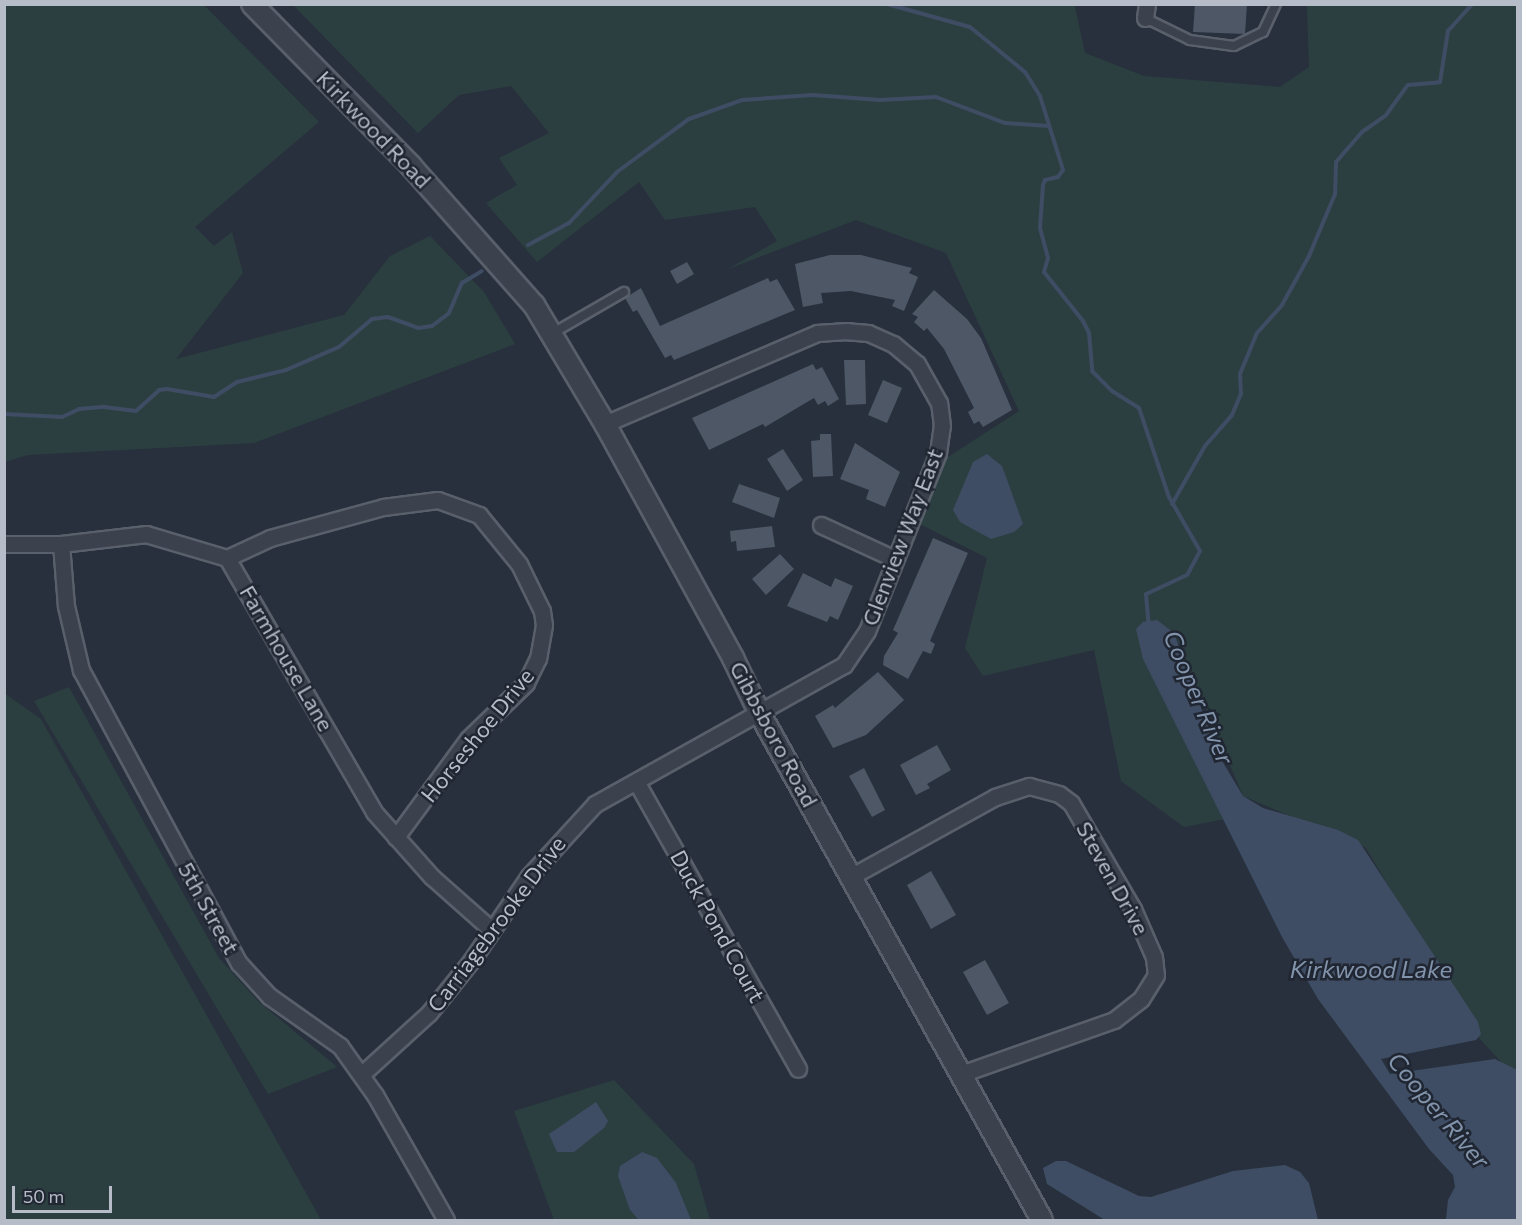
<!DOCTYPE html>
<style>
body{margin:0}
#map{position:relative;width:1522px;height:1225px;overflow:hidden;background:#27303c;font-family:Commissioner,sans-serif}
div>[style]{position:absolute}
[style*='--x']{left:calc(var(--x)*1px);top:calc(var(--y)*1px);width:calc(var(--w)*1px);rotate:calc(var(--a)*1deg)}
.green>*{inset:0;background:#2c3f40}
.water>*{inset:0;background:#3f4d64}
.stream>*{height:4px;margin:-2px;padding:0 2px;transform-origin:2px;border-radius:2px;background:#3f4d64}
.building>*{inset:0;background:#4e5765}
.roads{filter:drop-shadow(2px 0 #59606b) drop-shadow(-2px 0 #59606b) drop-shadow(0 2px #59606b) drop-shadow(0 -2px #59606b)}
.service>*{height:8px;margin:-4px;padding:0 4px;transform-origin:4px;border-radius:4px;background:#3b424d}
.minor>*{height:15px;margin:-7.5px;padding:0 7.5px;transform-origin:7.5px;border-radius:7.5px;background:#3b424d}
.tertiary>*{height:20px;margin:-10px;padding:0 10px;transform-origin:10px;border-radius:10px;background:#3b424d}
span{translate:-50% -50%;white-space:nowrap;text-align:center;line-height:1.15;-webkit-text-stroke:5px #202732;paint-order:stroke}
.street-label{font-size:22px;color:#b7bdc8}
.water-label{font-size:24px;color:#8293ac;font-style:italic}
.frame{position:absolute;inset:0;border:6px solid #b7bdc8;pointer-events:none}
.scale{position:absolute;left:12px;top:1186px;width:100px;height:27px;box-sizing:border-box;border:3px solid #b7bdc8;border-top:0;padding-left:8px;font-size:18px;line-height:21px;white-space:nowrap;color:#b7bdc8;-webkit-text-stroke:4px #202732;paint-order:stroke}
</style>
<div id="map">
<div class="green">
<i style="clip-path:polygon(5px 4px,204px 5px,319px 122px,195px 227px,214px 246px,232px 232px,243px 273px,176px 359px,344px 315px,390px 256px,430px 236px,484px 292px,515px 344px,254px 443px,28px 455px,5px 462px)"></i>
<i style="clip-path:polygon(293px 5px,1077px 5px,1075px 7px,1085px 53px,1144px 76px,1280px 87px,1309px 67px,1307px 5px,1517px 5px,1517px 1079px,1479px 1038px,1366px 848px,1243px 796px,1174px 633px,1225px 819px,1184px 827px,1121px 781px,1094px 650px,983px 676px,965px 648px,987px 558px,914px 521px,937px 464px,1019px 411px,946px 253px,856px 220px,728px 269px,777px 241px,755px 207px,665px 220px,639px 182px,537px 262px,486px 203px,517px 185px,499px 158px,549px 133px,511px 86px,459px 95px,418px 133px)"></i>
<i style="clip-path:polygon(69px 687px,219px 958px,258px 1001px,337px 1067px,268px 1094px,34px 701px)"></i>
<i style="clip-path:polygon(4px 693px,41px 719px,321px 1220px,5px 1220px)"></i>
<i style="clip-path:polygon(614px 1080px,694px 1164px,710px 1220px,554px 1220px,514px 1111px)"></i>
</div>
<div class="water">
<i style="clip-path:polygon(987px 454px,1002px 466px,1023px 524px,1014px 532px,991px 539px,960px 522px,953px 510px,973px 462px)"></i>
<i style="clip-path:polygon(1157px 620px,1174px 633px,1218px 754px,1243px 796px,1263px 808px,1338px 830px,1358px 840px,1478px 1022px,1481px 1034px,1476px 1040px,1381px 1059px,1390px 1074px,1495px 1059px,1517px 1070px,1517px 1220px,1446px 1219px,1448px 1200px,1455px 1187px,1453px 1175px,1429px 1149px,1318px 999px,1282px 937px,1143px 659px,1136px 629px,1143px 622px)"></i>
<i style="clip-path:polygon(596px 1102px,608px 1121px,604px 1128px,574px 1152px,557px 1152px,549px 1134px)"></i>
<i style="clip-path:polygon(642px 1152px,657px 1158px,676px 1183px,691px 1220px,639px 1220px,630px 1210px,618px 1176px,620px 1166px)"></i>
<i style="clip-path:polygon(1056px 1161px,1066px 1161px,1139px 1196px,1151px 1197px,1233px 1171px,1285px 1165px,1300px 1172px,1309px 1183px,1318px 1220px,1105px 1220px,1047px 1184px,1043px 1168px)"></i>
</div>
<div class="stream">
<i style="--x:887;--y:4;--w:86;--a:15.5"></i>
<i style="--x:970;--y:27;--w:71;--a:39.3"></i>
<i style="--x:1025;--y:72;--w:28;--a:58"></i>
<i style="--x:1040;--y:96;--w:77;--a:72.7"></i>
<i style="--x:1063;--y:170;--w:9;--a:126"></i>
<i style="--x:1058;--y:177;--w:13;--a:167"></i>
<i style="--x:1045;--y:180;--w:5;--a:112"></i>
<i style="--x:1043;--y:185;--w:43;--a:94"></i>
<i style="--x:1040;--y:228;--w:31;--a:75"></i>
<i style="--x:1048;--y:258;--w:15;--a:106"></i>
<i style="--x:1044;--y:272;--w:63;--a:51.5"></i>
<i style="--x:1083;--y:321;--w:13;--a:63"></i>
<i style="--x:1089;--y:333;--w:38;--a:85"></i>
<i style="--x:1092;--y:371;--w:28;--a:45"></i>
<i style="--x:1112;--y:391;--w:32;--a:32"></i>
<i style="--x:1139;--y:408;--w:94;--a:71.4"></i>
<i style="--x:1169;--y:497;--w:62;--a:60.1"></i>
<i style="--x:1200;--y:551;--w:27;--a:118"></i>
<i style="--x:1187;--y:575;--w:45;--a:155.1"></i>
<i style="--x:1146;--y:594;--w:32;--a:85"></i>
<i style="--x:528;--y:245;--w:47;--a:-28.2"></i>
<i style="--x:569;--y:223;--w:70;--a:-46.7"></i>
<i style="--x:617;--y:172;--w:89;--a:-36.4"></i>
<i style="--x:689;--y:119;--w:56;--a:-19.7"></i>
<i style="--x:742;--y:100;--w:71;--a:-4"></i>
<i style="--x:813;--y:95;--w:67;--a:4.3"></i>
<i style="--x:880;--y:100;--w:56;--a:-3.1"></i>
<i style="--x:936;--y:97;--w:74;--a:20.6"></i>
<i style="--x:1005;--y:123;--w:44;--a:3.9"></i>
<i style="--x:4;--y:414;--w:58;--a:3"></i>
<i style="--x:62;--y:417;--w:19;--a:-25"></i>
<i style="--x:79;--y:409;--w:25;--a:-5"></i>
<i style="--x:104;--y:407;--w:32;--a:7"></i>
<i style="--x:136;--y:411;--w:31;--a:-42"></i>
<i style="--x:159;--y:390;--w:8;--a:-7"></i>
<i style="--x:167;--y:389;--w:48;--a:9.7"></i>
<i style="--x:214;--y:397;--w:27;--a:-33"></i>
<i style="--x:237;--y:382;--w:50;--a:-13.8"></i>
<i style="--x:286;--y:370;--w:58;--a:-23.5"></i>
<i style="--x:339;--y:347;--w:43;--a:-40.3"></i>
<i style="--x:372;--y:319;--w:16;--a:-7"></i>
<i style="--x:388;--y:317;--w:32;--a:20"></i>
<i style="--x:418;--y:328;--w:14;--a:-8"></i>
<i style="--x:432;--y:326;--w:21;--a:-37"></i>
<i style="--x:449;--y:313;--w:33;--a:-67"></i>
<i style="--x:462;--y:283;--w:23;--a:-31"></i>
<i style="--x:1172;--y:504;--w:67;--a:-60.4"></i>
<i style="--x:1205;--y:446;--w:41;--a:-48.9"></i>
<i style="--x:1232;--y:415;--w:23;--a:-67"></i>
<i style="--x:1241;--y:394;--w:20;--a:-93"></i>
<i style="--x:1240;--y:374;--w:44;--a:-67.5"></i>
<i style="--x:1257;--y:333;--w:38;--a:-48"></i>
<i style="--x:1282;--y:305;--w:56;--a:-61.1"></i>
<i style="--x:1309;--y:256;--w:67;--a:-67.2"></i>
<i style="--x:1335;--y:194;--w:32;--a:-88"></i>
<i style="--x:1336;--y:162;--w:40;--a:-49"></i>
<i style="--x:1362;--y:132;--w:29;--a:-35"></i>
<i style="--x:1386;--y:115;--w:37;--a:-54"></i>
<i style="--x:1408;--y:85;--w:32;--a:-5"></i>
<i style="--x:1440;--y:82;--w:52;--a:-81.1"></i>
<i style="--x:1448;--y:31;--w:36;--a:-48"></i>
</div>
<div class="building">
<i style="clip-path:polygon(1195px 4px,1247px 4px,1245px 34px,1193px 32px)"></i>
<i style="clip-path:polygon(830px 255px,861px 255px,912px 268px,909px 273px,918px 277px,904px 311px,892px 306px,895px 300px,851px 291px,821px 293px,823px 303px,803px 307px,795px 264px)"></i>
<i style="clip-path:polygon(687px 262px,694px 274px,677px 284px,670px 271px)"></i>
<i style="clip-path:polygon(768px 278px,770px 282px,777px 279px,795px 310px,674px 360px,671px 355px,665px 358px,637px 310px,633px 312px,625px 298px,641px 288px,660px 326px)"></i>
<i style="clip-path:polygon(934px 290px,967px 319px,981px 338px,1012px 410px,983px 427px,979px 421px,974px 424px,968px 412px,974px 408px,944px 349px,927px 328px,924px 331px,914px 322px,918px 317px,912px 314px)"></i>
<i style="clip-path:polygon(844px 360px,865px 360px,866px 404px,846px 405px)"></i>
<i style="clip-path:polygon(813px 364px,816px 370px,822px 367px,839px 399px,828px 406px,825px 401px,818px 405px,814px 398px,765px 427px,763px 424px,709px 450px,692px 418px)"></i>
<i style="clip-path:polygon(883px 380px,902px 388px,887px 423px,868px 415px)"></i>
<i style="clip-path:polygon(820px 434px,831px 434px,833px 476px,813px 477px,811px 441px,820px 440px)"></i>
<i style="clip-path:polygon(855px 443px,900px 472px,885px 507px,866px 499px,869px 490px,840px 479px)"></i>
<i style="clip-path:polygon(783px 449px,803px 480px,787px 491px,767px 459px)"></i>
<i style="clip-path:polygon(739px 484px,780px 498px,774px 518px,732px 502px)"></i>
<i style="clip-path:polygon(772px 526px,775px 547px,737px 551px,736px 541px,731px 542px,730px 531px)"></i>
<i style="clip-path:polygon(933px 538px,968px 553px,930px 641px,935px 644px,931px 654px,923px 651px,908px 679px,883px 665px,884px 656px,898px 633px,893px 630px)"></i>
<i style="clip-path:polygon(780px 554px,794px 569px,766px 595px,752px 579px)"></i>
<i style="clip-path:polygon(803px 573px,831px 587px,835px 578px,853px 586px,838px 620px,830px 616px,827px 622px,787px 606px)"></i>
<i style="clip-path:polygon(878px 672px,904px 700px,866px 735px,833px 748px,815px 716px,833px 705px,835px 708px)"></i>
<i style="clip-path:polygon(937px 745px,951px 770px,927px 784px,930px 788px,916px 795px,900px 765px)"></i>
<i style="clip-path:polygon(864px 768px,885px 810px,872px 817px,849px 776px)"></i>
<i style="clip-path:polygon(931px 871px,956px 915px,931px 929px,907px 885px)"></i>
<i style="clip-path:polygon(985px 960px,1009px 1003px,987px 1015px,963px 972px)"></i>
</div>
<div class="roads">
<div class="service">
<i style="--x:1145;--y:18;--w:50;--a:26.1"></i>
<i style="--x:1190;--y:40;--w:44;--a:7.8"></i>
<i style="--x:1234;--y:46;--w:32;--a:-26"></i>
<i style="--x:1263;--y:32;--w:31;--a:-65"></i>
<i style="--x:553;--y:333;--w:82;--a:-30"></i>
</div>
<div class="minor">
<i style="--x:1145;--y:18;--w:14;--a:-82"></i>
<i style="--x:821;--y:525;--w:81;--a:24.7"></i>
<i style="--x:4;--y:544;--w:57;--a:0"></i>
<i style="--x:61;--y:544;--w:86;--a:-6.7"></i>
<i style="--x:146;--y:534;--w:84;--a:16.5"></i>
<i style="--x:227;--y:558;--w:293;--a:59.9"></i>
<i style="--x:374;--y:812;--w:87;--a:48.3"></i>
<i style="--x:432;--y:877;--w:80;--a:41.5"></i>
<i style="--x:61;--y:544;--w:62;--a:85.4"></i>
<i style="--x:66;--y:606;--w:66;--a:76.8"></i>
<i style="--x:81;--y:670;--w:333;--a:61.7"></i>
<i style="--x:239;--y:963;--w:45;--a:47.7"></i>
<i style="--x:269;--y:996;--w:87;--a:35.2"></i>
<i style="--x:340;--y:1046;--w:60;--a:54.5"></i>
<i style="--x:375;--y:1095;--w:144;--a:60.4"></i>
<i style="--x:227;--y:558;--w:47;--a:-24.9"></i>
<i style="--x:270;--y:538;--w:117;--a:-15.3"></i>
<i style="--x:383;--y:507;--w:55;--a:-7.3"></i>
<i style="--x:438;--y:500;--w:44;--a:20.1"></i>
<i style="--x:479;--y:515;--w:63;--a:50.8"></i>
<i style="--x:519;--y:564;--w:52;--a:63.9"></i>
<i style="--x:542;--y:611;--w:14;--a:82"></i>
<i style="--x:544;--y:625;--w:34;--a:100"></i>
<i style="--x:538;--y:658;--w:28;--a:116"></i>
<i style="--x:526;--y:683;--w:81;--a:136"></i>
<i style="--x:468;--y:739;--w:122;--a:126.3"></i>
<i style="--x:637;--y:783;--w:328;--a:60.6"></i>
<i style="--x:852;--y:876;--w:163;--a:-28.9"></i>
<i style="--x:995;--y:797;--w:36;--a:-18"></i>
<i style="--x:1029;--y:786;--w:31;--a:15"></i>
<i style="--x:1059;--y:794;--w:15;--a:37"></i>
<i style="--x:1071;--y:803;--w:123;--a:59.7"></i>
<i style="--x:1133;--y:909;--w:52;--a:66.4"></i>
<i style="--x:1154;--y:957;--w:18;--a:84"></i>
<i style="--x:1156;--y:975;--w:28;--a:122"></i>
<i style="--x:1141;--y:999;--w:34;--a:142"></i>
<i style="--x:1114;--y:1020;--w:162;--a:160.6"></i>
<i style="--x:362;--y:1074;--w:91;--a:-42.3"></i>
<i style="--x:429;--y:1013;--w:67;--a:-51.1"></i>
<i style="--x:471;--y:961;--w:103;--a:-55.7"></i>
<i style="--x:529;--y:876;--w:98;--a:-47.5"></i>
<i style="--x:595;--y:804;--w:285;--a:-29.2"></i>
<i style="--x:844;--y:665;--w:41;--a:-55.9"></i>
<i style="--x:867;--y:631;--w:192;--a:-68.3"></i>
<i style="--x:938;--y:453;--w:27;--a:-82"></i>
<i style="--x:942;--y:426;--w:23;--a:-97"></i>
<i style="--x:939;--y:403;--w:45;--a:-119.4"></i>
<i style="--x:917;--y:364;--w:31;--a:-140"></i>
<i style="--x:893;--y:344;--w:27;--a:-156"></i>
<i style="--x:868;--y:333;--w:21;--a:-175"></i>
<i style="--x:847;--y:331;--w:30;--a:176"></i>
<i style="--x:817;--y:333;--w:231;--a:156.8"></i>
</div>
<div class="tertiary">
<i style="--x:252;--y:4;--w:227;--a:45.5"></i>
<i style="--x:411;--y:166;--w:186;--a:48.5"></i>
<i style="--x:534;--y:305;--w:139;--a:59.2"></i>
<i style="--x:605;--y:424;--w:267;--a:61.3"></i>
<i style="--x:733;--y:658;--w:62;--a:64.3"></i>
<i style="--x:760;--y:714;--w:579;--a:60.87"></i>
</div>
</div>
<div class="street-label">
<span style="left:374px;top:129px;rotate:46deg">Kirkwood Road</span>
<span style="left:902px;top:537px;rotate:-69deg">Glenview Way East</span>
<span style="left:287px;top:658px;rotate:60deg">Farmhouse Lane</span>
<span style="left:774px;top:734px;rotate:62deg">Gibbsboro Road</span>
<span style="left:477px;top:735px;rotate:-51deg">Horseshoe Drive</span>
<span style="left:1113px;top:878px;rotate:61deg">Steven Drive</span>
<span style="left:209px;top:908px;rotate:61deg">5th Street</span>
<span style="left:496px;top:924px;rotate:-53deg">Carriagebrooke Drive</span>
<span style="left:718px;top:926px;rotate:61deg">Duck Pond Court</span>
</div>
<div class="water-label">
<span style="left:1199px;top:697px;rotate:67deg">Cooper River</span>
<span style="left:1371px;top:969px">Kirkwood Lake</span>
<span style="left:1439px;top:1110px;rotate:50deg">Cooper River</span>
</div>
<div class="frame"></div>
<div class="scale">50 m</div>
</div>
